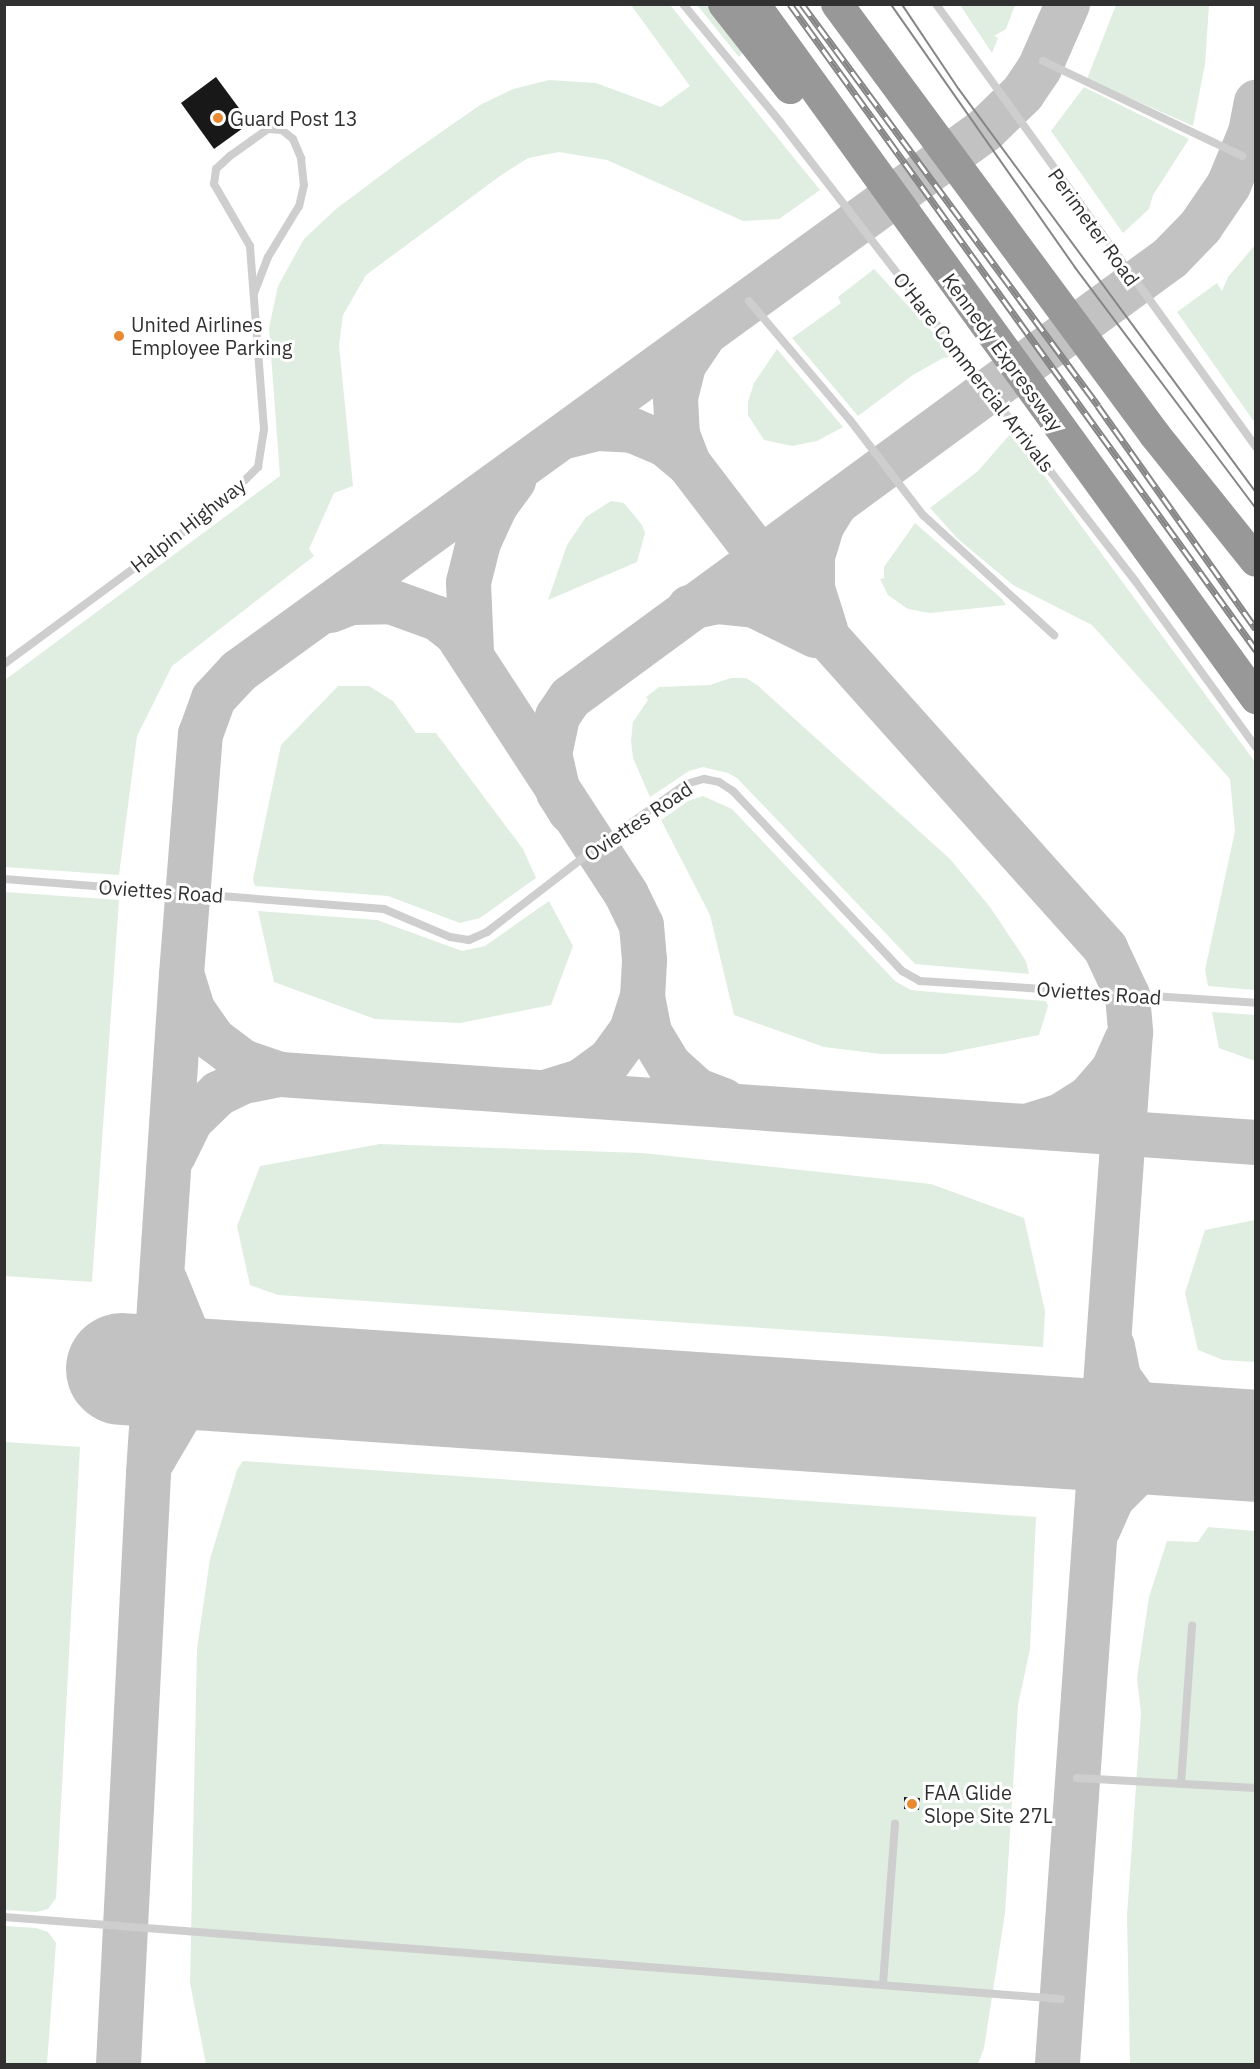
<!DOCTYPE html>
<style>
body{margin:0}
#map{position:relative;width:1260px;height:2069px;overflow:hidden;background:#fff;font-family:"IBM Plex Sans",sans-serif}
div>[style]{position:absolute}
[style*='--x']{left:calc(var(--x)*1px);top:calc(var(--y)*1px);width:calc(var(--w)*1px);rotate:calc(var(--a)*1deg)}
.green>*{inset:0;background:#dfeee0}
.taxiway>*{height:45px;margin:-22.5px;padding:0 22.5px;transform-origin:22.5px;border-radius:22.5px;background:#c2c2c2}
.runway>*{height:112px;margin:-56px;padding:0 56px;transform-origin:56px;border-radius:56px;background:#c2c2c2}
.building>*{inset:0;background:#181818}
.service>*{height:8px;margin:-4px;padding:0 4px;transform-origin:4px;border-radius:4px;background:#cecece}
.motorway>*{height:32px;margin:-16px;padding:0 16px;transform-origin:16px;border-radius:16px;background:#989898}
.tram>*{height:1.5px;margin:-0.75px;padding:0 0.75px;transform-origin:0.75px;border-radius:0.75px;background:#868686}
.rail>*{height:7px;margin-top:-3.5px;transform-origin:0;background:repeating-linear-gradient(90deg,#fff 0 14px,#868686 0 28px);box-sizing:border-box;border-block:2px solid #868686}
.dots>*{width:16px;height:16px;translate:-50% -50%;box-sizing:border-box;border:3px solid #fff;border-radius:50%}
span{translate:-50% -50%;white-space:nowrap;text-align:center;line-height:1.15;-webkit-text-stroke:6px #fff;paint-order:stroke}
.poi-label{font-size:20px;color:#313131}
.left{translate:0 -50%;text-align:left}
.street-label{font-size:20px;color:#313131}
.frame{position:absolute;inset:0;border:6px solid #313131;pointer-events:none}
</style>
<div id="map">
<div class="green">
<i style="clip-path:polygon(631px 5px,670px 5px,820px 190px,779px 219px,743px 221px,607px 160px,559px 152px,528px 158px,500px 176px,366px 275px,343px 315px,339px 345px,353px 486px,334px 493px,309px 549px,314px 556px,172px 666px,137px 736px,119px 875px,5px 867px,5px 680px,280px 476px,269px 328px,278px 286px,304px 239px,336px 209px,400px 161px,480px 105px,513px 89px,549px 80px,596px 83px,661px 107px,690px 86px)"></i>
<i style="clip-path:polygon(697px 5px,707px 5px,743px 52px,739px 57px)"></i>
<i style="clip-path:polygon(960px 5px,1015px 5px,1006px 29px,994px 36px,998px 38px,992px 53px)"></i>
<i style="clip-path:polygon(1116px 5px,1209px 5px,1205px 64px,1193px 126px,1087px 79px)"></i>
<i style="clip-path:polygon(1084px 87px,1189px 139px,1153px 195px,1149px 209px,1123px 233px,1051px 131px)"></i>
<i style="clip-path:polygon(1255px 245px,1255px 423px,1177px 312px,1217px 283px,1222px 291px,1228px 277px)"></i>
<i style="clip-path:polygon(874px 269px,955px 356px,943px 358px,913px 375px,858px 416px,792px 338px,841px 303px,838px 297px)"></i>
<i style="clip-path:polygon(777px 349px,843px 427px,817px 441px,792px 446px,764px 440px,748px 415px,748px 402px,754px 383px)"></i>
<i style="clip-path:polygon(1012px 432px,1255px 762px,1255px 990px,1208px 986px,1205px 970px,1235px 831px,1230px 779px,1092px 625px,1013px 585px,958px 539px,930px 508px,978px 471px)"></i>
<i style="clip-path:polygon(611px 501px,624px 503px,642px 525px,645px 533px,637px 562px,548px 600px,567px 545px,586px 517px)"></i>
<i style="clip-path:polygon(915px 523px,1002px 599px,1006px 605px,930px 613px,908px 609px,888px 595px,880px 579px,884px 578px,884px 567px)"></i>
<i style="clip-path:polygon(731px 678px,746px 678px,757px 685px,950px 859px,990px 907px,1026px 961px,1029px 974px,915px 964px,737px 778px,728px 773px,703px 767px,689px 771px,650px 797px,633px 758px,631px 741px,633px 722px,648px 700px,646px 697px,659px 687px,710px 685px)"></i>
<i style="clip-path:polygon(338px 686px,369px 686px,393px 701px,416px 733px,436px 733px,523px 849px,536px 878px,480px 918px,460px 923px,388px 896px,255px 886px,253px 879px,281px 745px)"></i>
<i style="clip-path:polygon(703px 796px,732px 809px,895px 981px,911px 990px,932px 992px,1046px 1001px,1048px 1006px,1039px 1035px,943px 1054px,881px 1054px,824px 1047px,734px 1015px,710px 915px,661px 820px,688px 801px)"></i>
<i style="clip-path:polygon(5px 892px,119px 900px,92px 1282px,5px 1276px)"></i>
<i style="clip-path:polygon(549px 901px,573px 946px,551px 1005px,460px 1023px,375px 1019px,274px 982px,258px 911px,377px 920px,462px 951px,485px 946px)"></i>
<i style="clip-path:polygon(1212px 1012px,1255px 1015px,1255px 1061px,1219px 1048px)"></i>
<i style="clip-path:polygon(380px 1144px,642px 1153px,931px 1184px,1024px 1218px,1045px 1311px,1043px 1347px,278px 1295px,250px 1285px,237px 1226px,260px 1166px)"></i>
<i style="clip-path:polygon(1255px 1220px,1255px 1362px,1223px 1360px,1198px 1350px,1185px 1293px,1205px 1230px)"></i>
<i style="clip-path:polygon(5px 1442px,80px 1447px,56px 1898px,48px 1909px,36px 1912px,5px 1910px)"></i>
<i style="clip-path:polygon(243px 1461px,1036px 1517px,1030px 1649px,1018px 1705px,1005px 1913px,984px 2048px,978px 2064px,206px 2064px,190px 1983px,197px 1649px,210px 1559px,237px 1470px)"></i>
<i style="clip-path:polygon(1208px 1527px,1255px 1531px,1255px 2064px,1130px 2064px,1127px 1916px,1141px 1713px,1137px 1678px,1149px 1597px,1167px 1541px,1198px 1542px)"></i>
<i style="clip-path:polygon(4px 1926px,36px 1928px,48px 1932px,56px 1943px,47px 2064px,5px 2064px)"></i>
</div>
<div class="taxiway">
<i style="--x:701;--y:338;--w:32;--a:124"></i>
<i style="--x:683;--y:365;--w:34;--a:104"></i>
<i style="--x:675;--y:398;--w:36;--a:87"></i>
<i style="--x:677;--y:434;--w:31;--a:69"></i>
<i style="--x:688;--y:463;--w:117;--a:52.6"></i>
<i style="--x:759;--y:556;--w:107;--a:49.9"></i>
<i style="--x:828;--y:638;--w:416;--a:48.2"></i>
<i style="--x:1105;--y:948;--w:52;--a:64.9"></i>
<i style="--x:1127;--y:995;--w:37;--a:85"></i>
<i style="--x:1130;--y:1032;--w:1035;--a:94.05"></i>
<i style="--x:565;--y:436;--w:33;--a:-14"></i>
<i style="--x:597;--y:428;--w:35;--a:3"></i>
<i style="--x:632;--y:430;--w:36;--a:23"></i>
<i style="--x:665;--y:444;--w:30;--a:40"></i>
<i style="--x:689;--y:607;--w:30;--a:-12"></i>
<i style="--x:718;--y:601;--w:36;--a:6"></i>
<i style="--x:754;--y:605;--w:68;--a:26.2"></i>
<i style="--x:330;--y:610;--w:22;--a:-21"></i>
<i style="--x:351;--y:602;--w:39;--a:-1"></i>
<i style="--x:390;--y:601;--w:50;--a:19.9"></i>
<i style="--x:437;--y:618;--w:24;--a:38"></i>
<i style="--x:456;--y:633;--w:311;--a:56.9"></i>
<i style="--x:626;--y:894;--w:34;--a:64"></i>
<i style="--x:641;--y:925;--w:35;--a:85"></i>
<i style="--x:644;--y:960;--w:36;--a:93"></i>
<i style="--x:642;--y:996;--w:36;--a:108"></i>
<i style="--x:631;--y:1030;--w:37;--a:126"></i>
<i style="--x:609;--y:1060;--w:36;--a:144"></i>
<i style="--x:580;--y:1081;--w:34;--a:163"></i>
<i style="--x:825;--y:629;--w:43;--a:-107.6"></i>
<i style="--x:812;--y:588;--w:32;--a:-90"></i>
<i style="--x:812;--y:556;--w:34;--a:-73"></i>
<i style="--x:822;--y:524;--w:26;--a:-58"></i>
<i style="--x:471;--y:651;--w:69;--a:-92.5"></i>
<i style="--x:468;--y:582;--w:41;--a:-76"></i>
<i style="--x:478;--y:542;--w:41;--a:-65.3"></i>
<i style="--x:495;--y:505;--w:31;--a:-54"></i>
<i style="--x:570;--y:811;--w:22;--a:-122"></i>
<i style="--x:558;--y:792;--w:39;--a:-103"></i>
<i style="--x:549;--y:754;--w:39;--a:-78"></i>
<i style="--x:557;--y:716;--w:23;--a:-56"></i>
<i style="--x:570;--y:697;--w:744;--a:-36.25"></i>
<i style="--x:1170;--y:257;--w:43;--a:-45.9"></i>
<i style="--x:1200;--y:226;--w:50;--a:-55.7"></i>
<i style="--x:1228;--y:185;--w:57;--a:-67.5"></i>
<i style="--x:1250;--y:132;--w:31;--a:-79"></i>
<i style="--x:183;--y:979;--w:31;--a:73"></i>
<i style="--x:192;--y:1009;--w:37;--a:55"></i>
<i style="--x:213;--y:1039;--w:36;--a:37"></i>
<i style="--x:242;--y:1061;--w:40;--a:18.9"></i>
<i style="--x:642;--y:996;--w:37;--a:79"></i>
<i style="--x:649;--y:1032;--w:39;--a:59"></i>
<i style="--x:669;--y:1065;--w:38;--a:42"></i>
<i style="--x:697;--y:1090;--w:28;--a:21"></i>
<i style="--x:1032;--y:1124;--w:28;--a:-17"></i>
<i style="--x:1059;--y:1116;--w:36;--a:-32"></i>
<i style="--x:1089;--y:1097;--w:37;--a:-49"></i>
<i style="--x:1113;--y:1069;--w:32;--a:-66"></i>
<i style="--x:173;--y:1155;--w:39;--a:-64"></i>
<i style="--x:190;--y:1120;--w:39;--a:-44"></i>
<i style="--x:218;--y:1093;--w:28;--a:-26"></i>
<i style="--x:243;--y:1081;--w:38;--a:-11"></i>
<i style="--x:280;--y:1074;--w:978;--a:3.99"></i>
<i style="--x:165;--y:1281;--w:61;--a:67.7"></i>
<i style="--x:188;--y:1337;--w:38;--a:39"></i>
<i style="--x:218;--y:1361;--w:39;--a:27"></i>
<i style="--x:1112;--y:1346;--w:32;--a:79"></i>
<i style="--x:1118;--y:1377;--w:41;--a:54"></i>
<i style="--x:1142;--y:1410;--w:42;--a:33.3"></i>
<i style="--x:1177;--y:1433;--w:41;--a:15.4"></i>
<i style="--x:152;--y:1460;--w:59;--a:-59.5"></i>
<i style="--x:182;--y:1409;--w:40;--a:-34"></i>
<i style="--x:215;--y:1387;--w:39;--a:-12"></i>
<i style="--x:1098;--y:1528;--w:34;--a:-66"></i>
<i style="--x:1112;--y:1497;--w:41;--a:-45"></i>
<i style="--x:1141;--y:1468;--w:53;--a:-23.2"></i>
<i style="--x:1190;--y:1447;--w:27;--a:-6"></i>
<i style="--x:118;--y:2064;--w:592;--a:-87.09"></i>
<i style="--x:148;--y:1473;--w:500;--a:-86.22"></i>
<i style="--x:181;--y:974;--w:241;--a:-85.5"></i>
<i style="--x:200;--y:734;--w:38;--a:-70"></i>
<i style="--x:213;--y:698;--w:37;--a:-47"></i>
<i style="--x:238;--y:671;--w:923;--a:-35.96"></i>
<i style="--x:985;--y:129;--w:52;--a:-44.2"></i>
<i style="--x:1022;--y:93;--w:30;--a:-56"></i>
<i style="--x:1039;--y:68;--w:70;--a:-66.4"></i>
</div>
<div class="runway">
<i style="--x:122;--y:1369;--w:1137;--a:3.88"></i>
</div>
<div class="building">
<i style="clip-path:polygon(216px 77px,250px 123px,214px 149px,181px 103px)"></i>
<i style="clip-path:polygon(904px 1797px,920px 1798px,919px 1810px,904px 1809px)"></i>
</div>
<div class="service">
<i style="--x:683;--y:4;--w:154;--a:50.5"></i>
<i style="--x:781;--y:123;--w:580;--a:52.28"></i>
<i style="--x:1136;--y:582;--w:204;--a:54"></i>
<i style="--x:936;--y:4;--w:546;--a:54.16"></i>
<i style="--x:1043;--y:61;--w:221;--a:25.5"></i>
<i style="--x:749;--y:301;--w:156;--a:49.7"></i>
<i style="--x:850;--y:420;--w:120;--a:52.5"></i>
<i style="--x:923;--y:515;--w:178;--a:42.5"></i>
<i style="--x:4;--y:664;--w:268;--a:-36.4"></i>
<i style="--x:220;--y:505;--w:54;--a:-45"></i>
<i style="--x:258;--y:467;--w:38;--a:-81"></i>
<i style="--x:264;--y:429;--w:184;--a:-94.4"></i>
<i style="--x:250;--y:246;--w:72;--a:-120.1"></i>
<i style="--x:214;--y:184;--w:15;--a:-82"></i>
<i style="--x:216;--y:169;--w:19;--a:-43"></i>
<i style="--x:230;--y:156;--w:47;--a:-35.4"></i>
<i style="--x:268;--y:129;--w:14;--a:4"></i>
<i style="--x:282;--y:130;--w:14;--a:39"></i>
<i style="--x:293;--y:139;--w:21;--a:67"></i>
<i style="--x:301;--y:158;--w:27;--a:84"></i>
<i style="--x:304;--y:185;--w:22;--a:103"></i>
<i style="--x:299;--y:206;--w:60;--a:121.3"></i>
<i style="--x:268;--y:257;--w:39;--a:111"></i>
<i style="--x:4;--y:879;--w:381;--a:4.5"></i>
<i style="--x:384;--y:909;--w:72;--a:23"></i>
<i style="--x:450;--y:937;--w:19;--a:9"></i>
<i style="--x:469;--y:940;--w:20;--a:-24"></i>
<i style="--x:487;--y:932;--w:139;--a:-37.7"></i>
<i style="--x:597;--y:847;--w:109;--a:-35.3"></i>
<i style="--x:686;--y:784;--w:19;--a:-16"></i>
<i style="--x:704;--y:779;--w:15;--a:11"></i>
<i style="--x:719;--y:782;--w:17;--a:33"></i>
<i style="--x:733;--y:791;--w:247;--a:46.8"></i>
<i style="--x:902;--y:971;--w:21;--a:29"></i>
<i style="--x:920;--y:981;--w:337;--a:3.7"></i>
<i style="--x:1077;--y:1778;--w:179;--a:3.2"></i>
<i style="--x:1181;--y:1784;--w:159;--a:-86"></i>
<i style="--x:4;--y:1917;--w:1060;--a:4.44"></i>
<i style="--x:883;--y:1984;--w:161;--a:-85.7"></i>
</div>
<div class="motorway">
<i style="--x:724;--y:4;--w:107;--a:51.8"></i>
<i style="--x:754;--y:4;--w:857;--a:54.12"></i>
<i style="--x:837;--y:4;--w:536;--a:53.58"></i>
<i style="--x:1155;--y:435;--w:161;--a:51.3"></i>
</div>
<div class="tram">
<i style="--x:891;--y:4;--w:321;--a:55"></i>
<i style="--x:1075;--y:267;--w:301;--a:53.1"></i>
<i style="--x:902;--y:4;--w:102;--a:56.2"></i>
<i style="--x:959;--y:89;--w:501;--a:53.61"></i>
</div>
<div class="rail">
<i style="--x:790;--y:4;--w:797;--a:54.19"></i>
<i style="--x:802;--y:4;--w:499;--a:53.6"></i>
<i style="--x:1098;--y:406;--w:273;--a:54.7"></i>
</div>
<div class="dots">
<i style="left:218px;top:118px;background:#e98a32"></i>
<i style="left:119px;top:336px;background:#e98a32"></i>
<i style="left:912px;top:1804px;background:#e98a32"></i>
</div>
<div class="poi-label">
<span class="left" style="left:230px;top:118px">Guard Post 13</span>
<span class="left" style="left:131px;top:336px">United Airlines<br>Employee Parking</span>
<span class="left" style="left:924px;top:1804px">FAA Glide<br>Slope Site 27L</span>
</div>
<div class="street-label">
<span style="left:1094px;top:227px;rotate:54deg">Perimeter Road</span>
<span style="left:1003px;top:352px;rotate:54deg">Kennedy Expressway</span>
<span style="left:974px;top:372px;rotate:52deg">O'Hare Commercial Arrivals</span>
<span style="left:188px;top:525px;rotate:-38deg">Halpin Highway</span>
<span style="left:638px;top:821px;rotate:-34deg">Oviettes Road</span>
<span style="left:161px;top:891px;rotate:4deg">Oviettes Road</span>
<span style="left:1099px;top:993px;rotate:4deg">Oviettes Road</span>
</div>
<div class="frame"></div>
</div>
